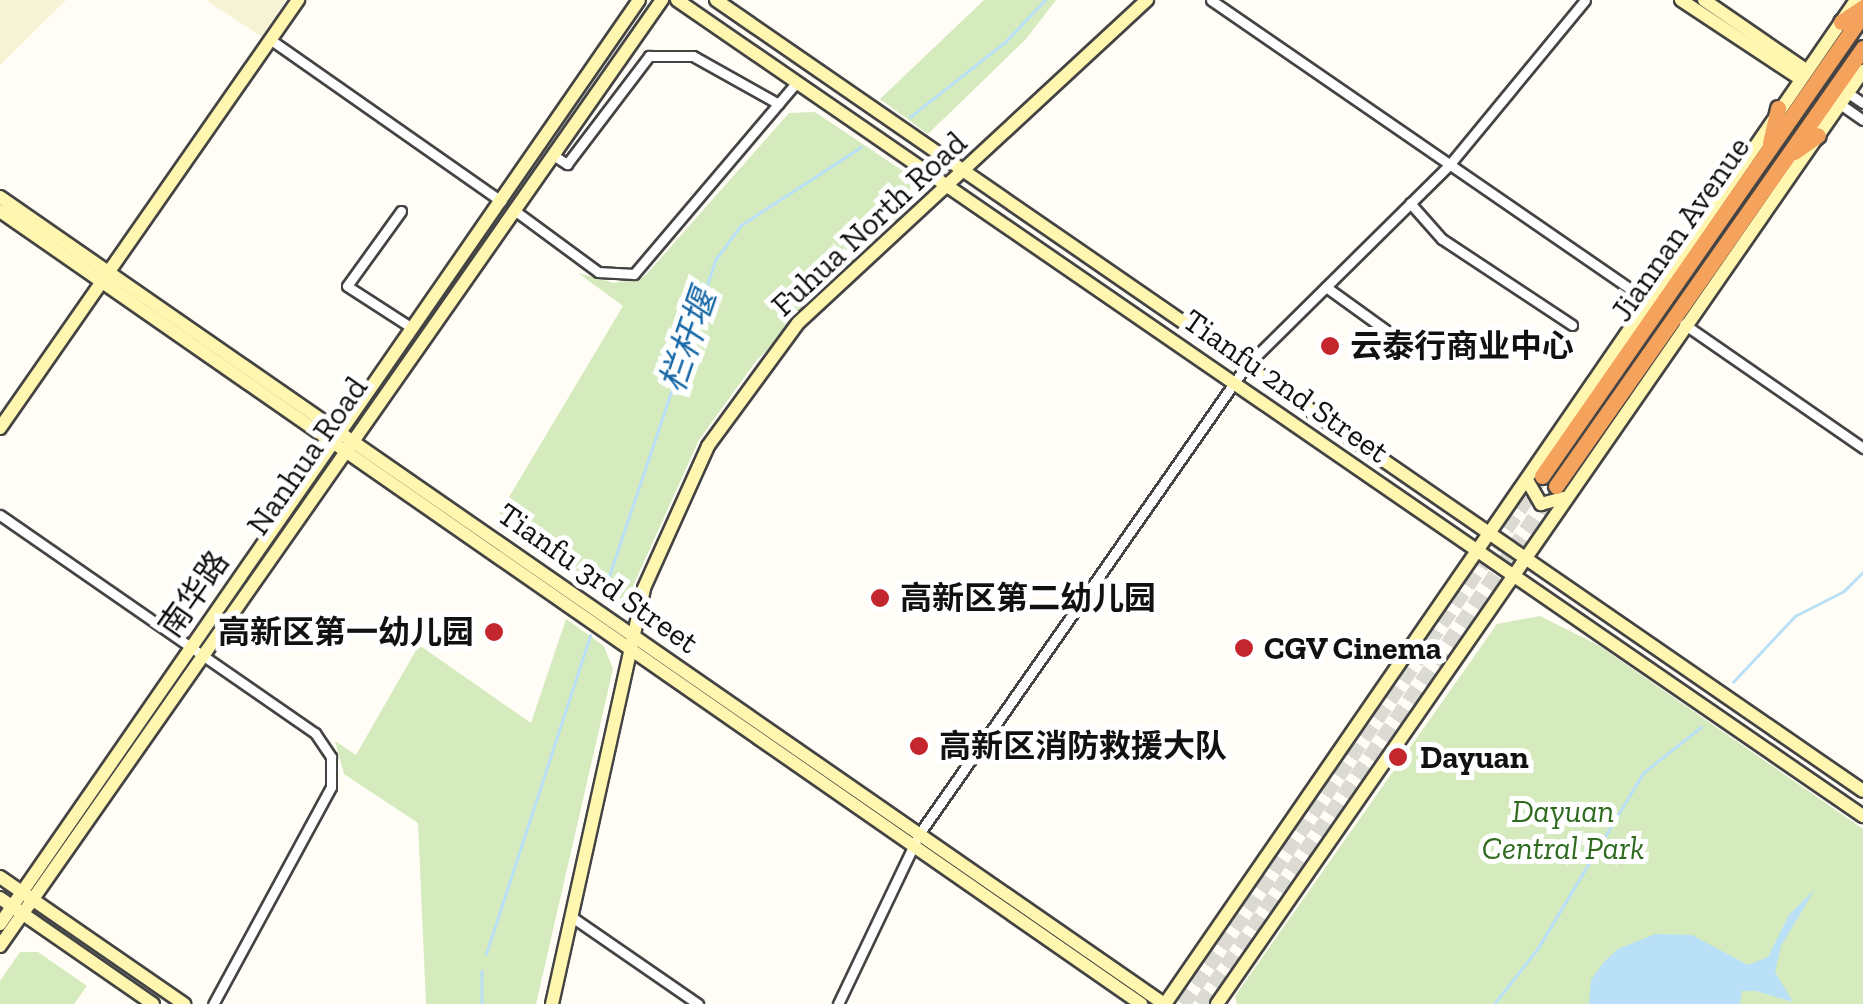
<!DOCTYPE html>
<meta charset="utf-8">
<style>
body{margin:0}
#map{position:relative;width:1863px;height:1004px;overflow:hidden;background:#fffdf5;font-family:"Zilla Slab","Noto Sans SC",serif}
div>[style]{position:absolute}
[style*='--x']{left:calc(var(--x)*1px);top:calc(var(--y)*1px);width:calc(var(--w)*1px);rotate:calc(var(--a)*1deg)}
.farmland>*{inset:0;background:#f6f3d4}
.green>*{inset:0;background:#d5ebbd}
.water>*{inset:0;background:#b9e0f7}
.stream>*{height:2.5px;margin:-1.25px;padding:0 1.25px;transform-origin:1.25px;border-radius:1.25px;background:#b9e0f7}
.highway-tunnel>*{height:15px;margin-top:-7.5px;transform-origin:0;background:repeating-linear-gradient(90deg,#dbdad3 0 15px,transparent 0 23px)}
.roads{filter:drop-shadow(2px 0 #444) drop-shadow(-2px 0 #444) drop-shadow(0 2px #444) drop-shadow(0 -2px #444)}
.street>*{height:9px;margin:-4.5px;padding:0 4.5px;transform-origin:4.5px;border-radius:4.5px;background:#fff}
.secondary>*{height:12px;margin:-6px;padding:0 6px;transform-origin:6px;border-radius:6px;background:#fff6b0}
.highway>*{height:15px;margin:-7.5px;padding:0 7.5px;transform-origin:7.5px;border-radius:7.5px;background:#f5a25d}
.dots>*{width:28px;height:28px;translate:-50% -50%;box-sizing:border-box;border:5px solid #fff;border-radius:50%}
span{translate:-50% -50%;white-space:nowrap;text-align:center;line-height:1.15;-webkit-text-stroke:10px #fff;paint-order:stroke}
.street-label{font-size:32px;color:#111}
.poi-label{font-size:32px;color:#111;font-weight:700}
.left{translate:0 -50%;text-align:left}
.right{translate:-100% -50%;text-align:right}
.park-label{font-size:32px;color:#2f6b1f;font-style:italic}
.water-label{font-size:35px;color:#1768a6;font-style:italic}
</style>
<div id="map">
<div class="farmland">
<i style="clip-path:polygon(0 0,66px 0,0 65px)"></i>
<i style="clip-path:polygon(206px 0,286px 0,262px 37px)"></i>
</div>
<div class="green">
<i style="clip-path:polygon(984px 0,1056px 0,1026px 39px,928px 134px,880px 99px)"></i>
<i style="clip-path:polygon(815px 112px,909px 175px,912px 205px,756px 361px,699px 440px,629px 595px,615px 608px,493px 524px,623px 306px,578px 273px,614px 283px,644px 277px,789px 113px)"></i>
<i style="clip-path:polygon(1540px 616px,1598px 645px,1863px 829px,1863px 1004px,1237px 1004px,1235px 996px,1497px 624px)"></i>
<i style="clip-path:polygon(566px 619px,604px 646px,613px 669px,536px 1004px,426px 1004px,418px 823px,344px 774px,335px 741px,356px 755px,419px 645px,531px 723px)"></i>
<i style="clip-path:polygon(20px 952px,38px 952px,87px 986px,74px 1004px,0 1004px,0 981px)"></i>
</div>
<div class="water">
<i style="clip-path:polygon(1815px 889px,1781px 946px,1775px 972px,1793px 1002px,1756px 991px,1742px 991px,1740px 1004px,1589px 1004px,1591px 980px,1603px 963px,1618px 949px,1655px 934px,1692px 935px,1748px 965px,1768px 957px,1789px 915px)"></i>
</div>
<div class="stream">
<i style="--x:910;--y:117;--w:121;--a:-38.3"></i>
<i style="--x:1005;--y:42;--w:58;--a:-46.4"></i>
<i style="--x:602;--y:597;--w:357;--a:-71.4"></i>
<i style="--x:716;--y:259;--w:42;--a:-53.7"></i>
<i style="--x:741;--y:225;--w:143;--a:-33"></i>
<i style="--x:1733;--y:682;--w:91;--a:-46.8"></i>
<i style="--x:1795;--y:616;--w:55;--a:-27"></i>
<i style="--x:1844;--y:591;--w:27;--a:-45"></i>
<i style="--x:486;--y:954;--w:335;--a:-71.9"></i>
<i style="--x:482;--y:971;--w:33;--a:90"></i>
<i style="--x:1494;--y:1004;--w:71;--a:-51.8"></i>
<i style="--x:1538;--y:948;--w:204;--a:-59"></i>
<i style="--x:1643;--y:773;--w:74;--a:-38.4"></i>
</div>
<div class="highway-tunnel">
<i style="--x:1183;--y:1004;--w:638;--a:-55.79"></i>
<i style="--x:1200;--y:1004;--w:629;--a:-55.5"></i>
</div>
<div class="roads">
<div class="street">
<i style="--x:1211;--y:0;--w:531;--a:34.56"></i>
<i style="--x:271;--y:40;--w:281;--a:35"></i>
<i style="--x:1848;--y:93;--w:18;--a:34"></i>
<i style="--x:1840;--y:104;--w:28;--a:35"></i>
<i style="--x:553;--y:155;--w:17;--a:33"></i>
<i style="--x:567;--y:164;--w:136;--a:-52.8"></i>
<i style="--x:649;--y:56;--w:44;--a:0"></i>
<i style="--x:693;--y:56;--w:98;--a:29.2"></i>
<i style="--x:1410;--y:203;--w:48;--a:48.4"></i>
<i style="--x:1442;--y:239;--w:156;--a:33.5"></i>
<i style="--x:514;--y:210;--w:104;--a:36.4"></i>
<i style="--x:598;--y:272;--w:36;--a:3"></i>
<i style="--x:634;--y:274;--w:252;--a:-49.7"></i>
<i style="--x:401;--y:211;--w:92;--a:125.8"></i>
<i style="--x:347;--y:286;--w:77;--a:32.9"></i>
<i style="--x:1326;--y:287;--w:97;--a:35.8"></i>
<i style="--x:1684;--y:324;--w:218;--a:34.7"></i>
<i style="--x:0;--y:515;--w:383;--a:34.7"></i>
<i style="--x:315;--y:733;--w:29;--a:56"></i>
<i style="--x:331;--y:757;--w:30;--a:90"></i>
<i style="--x:331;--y:787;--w:247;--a:118.5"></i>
<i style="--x:572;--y:917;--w:153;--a:34.6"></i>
<i style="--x:838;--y:1004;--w:188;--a:-64.5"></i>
<i style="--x:919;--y:834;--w:571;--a:-55.06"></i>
<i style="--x:1246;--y:366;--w:287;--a:-44.7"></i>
<i style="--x:1450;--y:164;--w:212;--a:-50.5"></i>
</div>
<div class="secondary">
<i style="--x:677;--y:0;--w:1440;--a:34.53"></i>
<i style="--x:716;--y:0;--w:1393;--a:34.59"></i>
<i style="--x:1681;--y:0;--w:141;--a:33.5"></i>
<i style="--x:1704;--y:0;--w:124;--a:34.5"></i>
<i style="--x:0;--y:197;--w:1416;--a:34.73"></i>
<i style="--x:0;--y:211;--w:1390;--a:34.8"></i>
<i style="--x:0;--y:428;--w:522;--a:-55.15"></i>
<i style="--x:1527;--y:480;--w:28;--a:60"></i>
<i style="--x:1541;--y:504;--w:23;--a:-15"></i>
<i style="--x:0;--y:877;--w:224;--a:34.6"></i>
<i style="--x:0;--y:898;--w:186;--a:34.7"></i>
<i style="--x:0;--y:924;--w:1123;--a:-55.33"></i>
<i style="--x:0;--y:946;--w:1155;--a:-55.02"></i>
<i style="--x:552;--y:1004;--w:426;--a:-77.5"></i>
<i style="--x:644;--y:588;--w:156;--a:-65.7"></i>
<i style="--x:708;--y:446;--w:152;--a:-53.8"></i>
<i style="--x:798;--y:323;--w:476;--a:-42.8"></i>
<i style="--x:1165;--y:1004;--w:1219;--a:-55.46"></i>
<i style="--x:1217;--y:1004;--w:1135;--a:-55.3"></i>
</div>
<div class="highway">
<i style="--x:1841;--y:22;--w:27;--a:-34"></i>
<i style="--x:1770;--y:143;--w:36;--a:-77"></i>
<i style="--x:1794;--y:152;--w:29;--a:-35"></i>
<i style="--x:1542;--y:476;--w:563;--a:-55.21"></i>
<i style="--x:1556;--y:486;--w:535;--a:-54.97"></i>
</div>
</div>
<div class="dots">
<i style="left:1330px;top:346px;background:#c4262e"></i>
<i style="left:880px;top:598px;background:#c4262e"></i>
<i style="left:494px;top:632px;background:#c4262e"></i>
<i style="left:1244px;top:648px;background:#c4262e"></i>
<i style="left:919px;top:746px;background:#c4262e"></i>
<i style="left:1398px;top:757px;background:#c4262e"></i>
</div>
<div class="street-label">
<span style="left:869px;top:224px;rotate:-43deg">Fuhua North Road</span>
<span style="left:1680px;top:229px;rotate:-55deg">Jiannan Avenue</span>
<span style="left:1286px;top:386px;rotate:35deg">Tianfu 2nd Street</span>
<span style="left:307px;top:456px;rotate:-55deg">Nanhua Road</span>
<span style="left:598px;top:578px;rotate:35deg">Tianfu 3rd Street</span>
<span style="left:194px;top:594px;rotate:-55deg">南华路</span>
</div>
<div class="poi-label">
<span class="left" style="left:1350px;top:346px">云泰行商业中心</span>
<span class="left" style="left:900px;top:598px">高新区第二幼儿园</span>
<span class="right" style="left:474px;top:632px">高新区第一幼儿园</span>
<span class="left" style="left:1264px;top:648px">CGV Cinema</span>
<span class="left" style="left:939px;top:746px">高新区消防救援大队</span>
<span class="left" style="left:1420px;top:757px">Dayuan</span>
</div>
<div class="park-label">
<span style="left:1563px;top:830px">Dayuan<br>Central Park</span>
</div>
<div class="water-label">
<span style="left:688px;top:341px;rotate:-71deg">栏杆堰</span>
</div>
</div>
